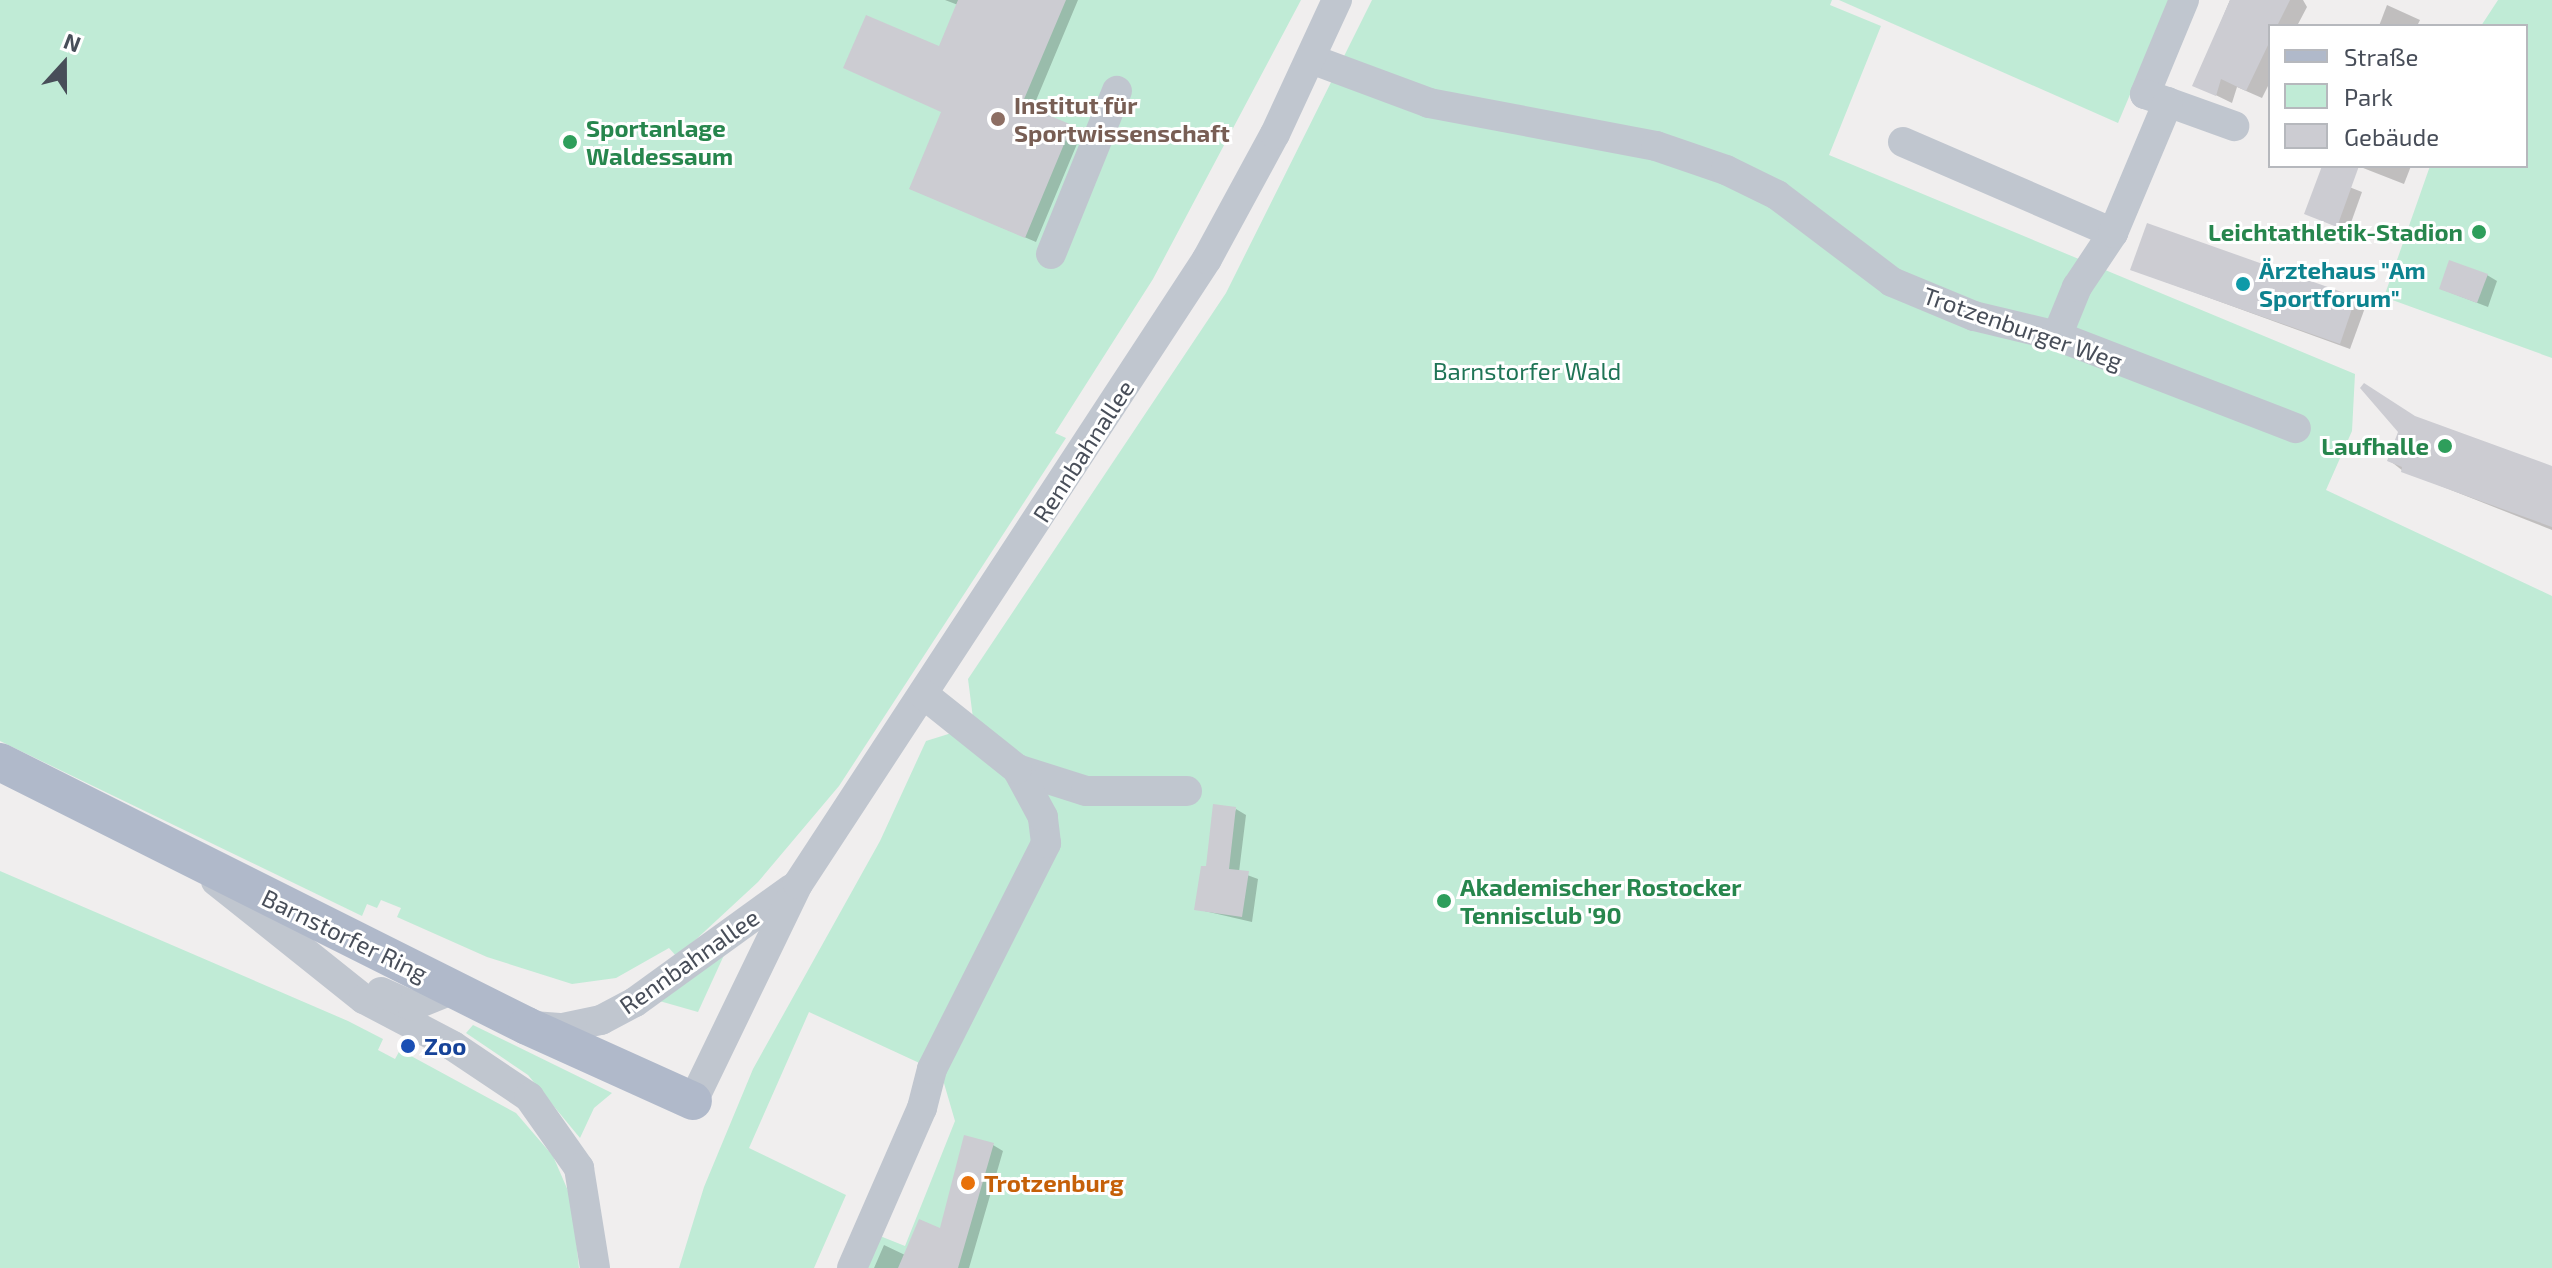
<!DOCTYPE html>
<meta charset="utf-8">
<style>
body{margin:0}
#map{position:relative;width:2552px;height:1268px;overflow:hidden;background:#f0eeee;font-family:"Exo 2",sans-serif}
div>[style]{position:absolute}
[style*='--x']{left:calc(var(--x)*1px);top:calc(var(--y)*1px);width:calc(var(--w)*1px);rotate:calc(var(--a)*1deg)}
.green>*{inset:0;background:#c0ebd6}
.shadow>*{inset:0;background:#0003}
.building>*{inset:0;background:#ccccd2}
.minor>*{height:30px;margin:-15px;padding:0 15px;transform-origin:15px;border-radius:15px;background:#c0c6cf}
.major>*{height:38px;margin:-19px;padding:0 19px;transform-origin:19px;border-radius:19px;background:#b0b9ca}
.dots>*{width:22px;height:22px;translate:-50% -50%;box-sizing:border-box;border:4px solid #fff;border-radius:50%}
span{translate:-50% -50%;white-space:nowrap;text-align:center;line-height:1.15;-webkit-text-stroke:6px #fff;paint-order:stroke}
.education-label{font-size:24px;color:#785e54;font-weight:700}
.left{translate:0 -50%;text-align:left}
.leisure-label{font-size:24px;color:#27864d;font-weight:700}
.right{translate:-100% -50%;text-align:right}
.culture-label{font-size:24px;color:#0d838f;font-weight:700}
.street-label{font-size:24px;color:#484e59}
.park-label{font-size:24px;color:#1f7456}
.transit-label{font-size:24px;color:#164399;font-weight:700}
.food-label{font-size:24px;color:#c56008;font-weight:700}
.legend{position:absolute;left:2268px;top:24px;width:260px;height:144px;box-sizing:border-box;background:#fff;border:2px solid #b6b8bd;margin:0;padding:10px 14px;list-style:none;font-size:24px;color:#484e59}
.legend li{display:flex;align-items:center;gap:16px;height:40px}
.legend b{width:40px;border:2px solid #b6b8bd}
.north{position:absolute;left:24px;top:24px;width:80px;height:80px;-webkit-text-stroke:6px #fff;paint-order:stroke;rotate:21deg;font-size:22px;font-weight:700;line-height:32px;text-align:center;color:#484e59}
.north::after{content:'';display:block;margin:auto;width:28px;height:36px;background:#484e59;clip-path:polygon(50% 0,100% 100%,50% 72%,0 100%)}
</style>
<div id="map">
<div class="green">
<i style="clip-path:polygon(0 0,1301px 0,1153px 279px,1055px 433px,1066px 438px,839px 786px,758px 882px,677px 957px,669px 948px,616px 978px,572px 984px,487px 957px,397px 917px,401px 908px,381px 900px,377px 908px,367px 904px,362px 916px,0 741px)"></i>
<i style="clip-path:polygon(1372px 0,1832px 0,1830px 5px,1881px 26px,1829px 155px,2355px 374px,2352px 431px,2326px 490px,2552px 596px,2552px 1268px,867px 1268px,880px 1236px,905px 1246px,955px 1121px,941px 1073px,809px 1012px,749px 1148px,846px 1195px,814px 1268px,679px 1268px,704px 1187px,753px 1069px,880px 841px,926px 741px,974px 726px,968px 679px,1226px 293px)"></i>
<i style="clip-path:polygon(1839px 0,2170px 0,2118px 123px)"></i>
<i style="clip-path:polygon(2498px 0,2552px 0,2552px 358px,2384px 297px,2430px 166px,2526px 166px,2526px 26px,2481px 26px)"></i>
<i style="clip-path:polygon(0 871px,348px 1021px,383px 1039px,378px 1050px,395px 1059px,400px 1050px,516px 1113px,553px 1156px,572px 1200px,579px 1268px,0 1268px)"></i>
<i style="clip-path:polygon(730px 942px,698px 1012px,656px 1000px)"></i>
<i style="clip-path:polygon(473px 1025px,612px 1093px,594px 1108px,580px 1138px,528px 1075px,466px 1033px)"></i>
</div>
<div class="shadow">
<i style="clip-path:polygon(945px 0,1078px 0,1032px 110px,1082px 132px,1036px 242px,911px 189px,943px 112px,940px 48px,958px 5px)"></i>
<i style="clip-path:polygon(2230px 0,2303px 0,2307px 7px,2297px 26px,2270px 26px,2270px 82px,2262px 98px,2237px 87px,2232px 103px,2195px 85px)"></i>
<i style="clip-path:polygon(2387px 5px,2420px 20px,2417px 26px,2379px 26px)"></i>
<i style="clip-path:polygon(2358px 166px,2411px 166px,2404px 184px)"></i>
<i style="clip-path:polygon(2321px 176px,2362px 192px,2348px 231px,2307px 214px)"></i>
<i style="clip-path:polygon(2148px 226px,2366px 305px,2350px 349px,2133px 270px)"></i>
<i style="clip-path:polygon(2487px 275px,2497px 281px,2488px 307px,2441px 289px)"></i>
<i style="clip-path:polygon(2419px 420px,2552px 468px,2552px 530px,2403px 471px,2389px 460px)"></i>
<i style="clip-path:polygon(1236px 809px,1246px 815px,1239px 872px,1258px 879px,1252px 922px,1196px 909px)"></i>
<i style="clip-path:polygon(993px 1145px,1003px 1151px,969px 1268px,874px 1268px,884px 1245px,905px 1255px,941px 1231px)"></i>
</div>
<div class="building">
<i style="clip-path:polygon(958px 0,1066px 0,1022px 104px,1072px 125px,1025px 238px,909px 189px,941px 112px,843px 68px,866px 15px,939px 46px)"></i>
<i style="clip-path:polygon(2230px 0,2290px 0,2277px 26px,2270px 26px,2270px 41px,2246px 91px,2221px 79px,2216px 96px,2192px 86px)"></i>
<i style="clip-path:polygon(2322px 166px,2359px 166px,2337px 227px,2304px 214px)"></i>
<i style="clip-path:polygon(2147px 223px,2356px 297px,2340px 344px,2130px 270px)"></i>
<i style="clip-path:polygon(2449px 260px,2488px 274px,2477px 303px,2439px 289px)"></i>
<i style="clip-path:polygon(2364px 383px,2415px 416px,2552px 466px,2552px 527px,2401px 472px,2402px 467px,2387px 461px,2398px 432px,2360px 388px)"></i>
<i style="clip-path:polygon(1213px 804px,1236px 807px,1229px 869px,1249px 871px,1242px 917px,1194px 910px,1201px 866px,1206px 866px)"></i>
<i style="clip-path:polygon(964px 1135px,994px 1143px,958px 1268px,898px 1268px,919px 1219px,940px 1228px)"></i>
</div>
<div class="minor">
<i style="--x:2184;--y:0;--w:102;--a:112.5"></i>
<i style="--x:2145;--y:94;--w:95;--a:19.8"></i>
<i style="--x:1311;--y:59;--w:126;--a:20.4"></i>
<i style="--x:1429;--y:103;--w:231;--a:10.7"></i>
<i style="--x:1656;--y:146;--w:74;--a:18.9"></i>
<i style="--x:1726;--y:170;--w:57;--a:26.1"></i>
<i style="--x:1777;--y:195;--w:144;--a:37.1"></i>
<i style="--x:1892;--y:282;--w:89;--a:22.5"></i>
<i style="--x:1974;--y:316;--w:85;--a:13.5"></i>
<i style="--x:2057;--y:336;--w:256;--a:21.1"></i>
<i style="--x:1903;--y:142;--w:229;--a:23.4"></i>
<i style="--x:1051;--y:254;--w:176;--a:-68"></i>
<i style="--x:2057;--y:336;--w:53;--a:-67.8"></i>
<i style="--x:2077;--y:287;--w:65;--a:-56.3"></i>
<i style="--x:2113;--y:233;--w:142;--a:-67.2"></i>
<i style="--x:1017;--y:769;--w:72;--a:17.7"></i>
<i style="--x:1086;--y:791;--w:101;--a:0"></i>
<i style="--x:216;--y:881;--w:189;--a:38.6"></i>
<i style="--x:364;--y:999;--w:101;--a:27.8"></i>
<i style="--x:453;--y:1046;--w:92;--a:33.9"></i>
<i style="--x:529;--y:1097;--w:87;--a:54.8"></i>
<i style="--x:579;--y:1168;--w:101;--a:80.9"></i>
<i style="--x:381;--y:992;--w:34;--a:24"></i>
<i style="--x:412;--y:1006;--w:45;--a:-22"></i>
<i style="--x:533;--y:1026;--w:30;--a:4"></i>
<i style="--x:563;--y:1028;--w:39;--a:-12"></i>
<i style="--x:601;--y:1020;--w:38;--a:-28"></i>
<i style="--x:635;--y:1002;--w:193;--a:-35.9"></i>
<i style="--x:693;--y:1101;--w:241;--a:-64.2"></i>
<i style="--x:798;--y:884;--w:747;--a:-56.8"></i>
<i style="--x:1207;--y:259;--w:142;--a:-61.5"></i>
<i style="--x:1275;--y:134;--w:148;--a:-65.2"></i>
<i style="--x:852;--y:1268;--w:175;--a:-66.4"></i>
<i style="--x:922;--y:1108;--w:40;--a:-75.6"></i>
<i style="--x:932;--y:1069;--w:253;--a:-63.2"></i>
<i style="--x:1046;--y:843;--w:26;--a:-97"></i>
<i style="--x:1043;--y:817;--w:55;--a:-118.4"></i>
<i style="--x:1017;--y:769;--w:120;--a:-141.4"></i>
</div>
<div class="major">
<i style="--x:0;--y:762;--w:589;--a:26.61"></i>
<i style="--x:527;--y:1026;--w:182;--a:24.3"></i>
</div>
<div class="dots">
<i style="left:998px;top:119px;background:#8d6e63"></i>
<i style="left:570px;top:142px;background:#2e9e5b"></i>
<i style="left:2479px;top:232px;background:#2e9e5b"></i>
<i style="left:2243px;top:284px;background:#0f9aa8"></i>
<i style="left:2445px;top:446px;background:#2e9e5b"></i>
<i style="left:1444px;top:901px;background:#2e9e5b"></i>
<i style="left:408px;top:1046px;background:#1a4fb4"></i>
<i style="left:968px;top:1183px;background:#e8710a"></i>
</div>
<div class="education-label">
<span class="left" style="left:1014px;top:119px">Institut für<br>Sportwissenschaft</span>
</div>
<div class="leisure-label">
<span class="left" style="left:586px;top:142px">Sportanlage<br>Waldessaum</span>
<span class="right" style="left:2463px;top:232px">Leichtathletik-Stadion</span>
<span class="right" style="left:2429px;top:446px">Laufhalle</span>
<span class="left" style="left:1460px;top:901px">Akademischer Rostocker<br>Tennisclub '90</span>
</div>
<div class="culture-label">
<span class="left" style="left:2259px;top:284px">Ärztehaus "Am<br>Sportforum"</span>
</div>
<div class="street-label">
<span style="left:2023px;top:328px;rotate:19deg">Trotzenburger Weg</span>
<span style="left:1083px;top:451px;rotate:-57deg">Rennbahnallee</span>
<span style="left:345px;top:935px;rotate:26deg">Barnstorfer Ring</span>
<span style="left:689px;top:961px;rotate:-35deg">Rennbahnallee</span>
</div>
<div class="park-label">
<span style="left:1527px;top:371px">Barnstorfer Wald</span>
</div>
<div class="transit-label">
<span class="left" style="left:424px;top:1046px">Zoo</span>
</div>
<div class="food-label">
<span class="left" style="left:984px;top:1183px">Trotzenburg</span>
</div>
<ul class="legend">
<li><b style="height:10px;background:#b0b9ca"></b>Straße</li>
<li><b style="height:22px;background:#c0ebd6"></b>Park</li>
<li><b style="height:22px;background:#ccccd2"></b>Gebäude</li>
</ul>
<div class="north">N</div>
</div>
